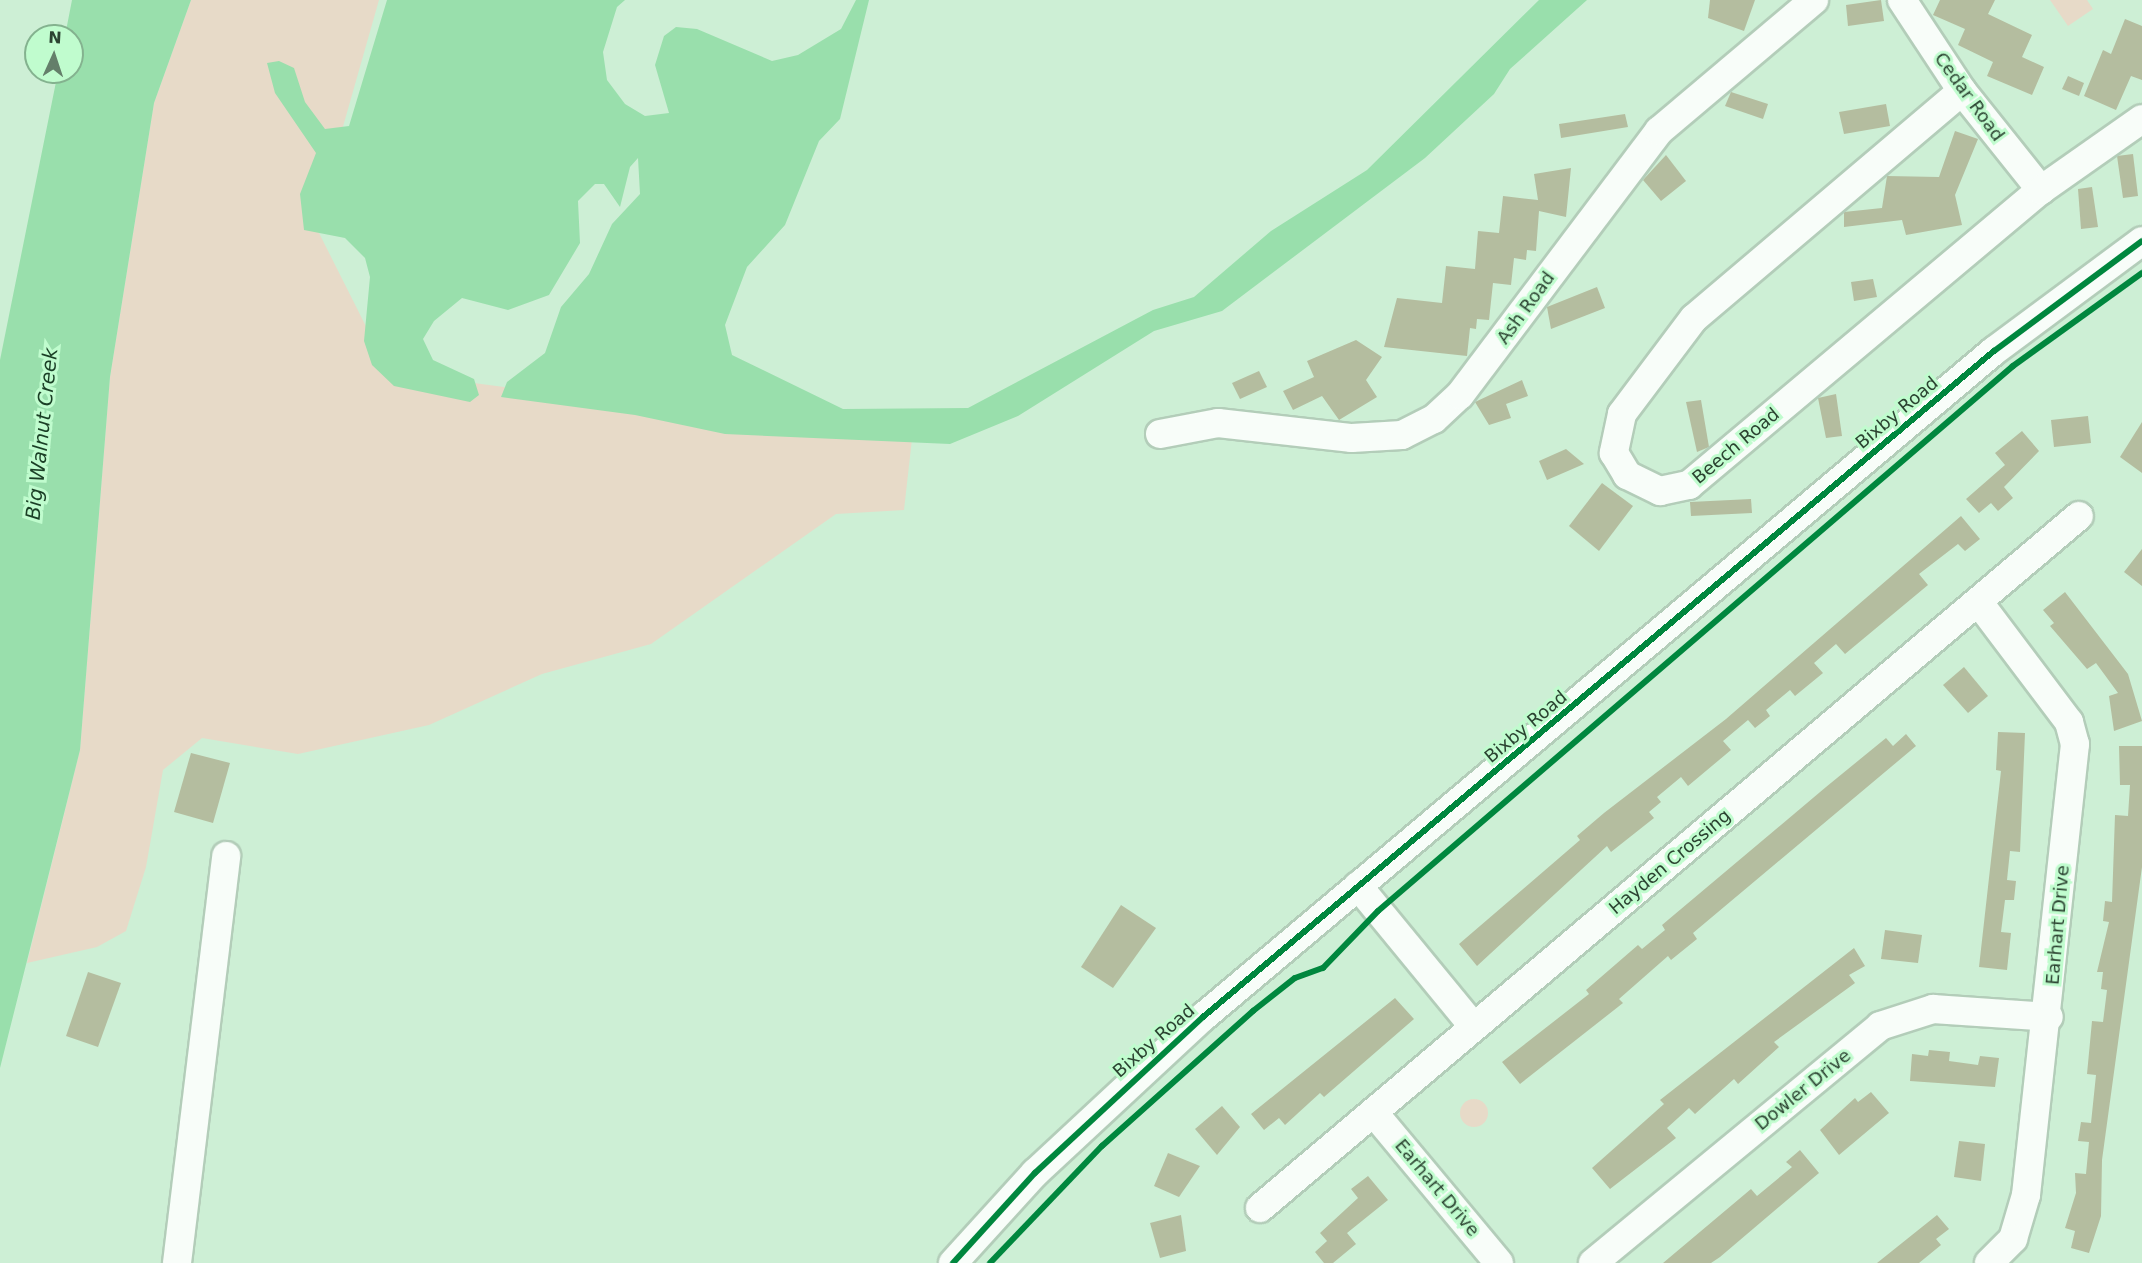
<!DOCTYPE html>
<style>
body{margin:0}
#map{position:relative;width:2142px;height:1263px;overflow:hidden;background:#cdefd5;font-family:"DejaVu Sans",sans-serif}
div>[style]{position:absolute}
[style*='--x']{left:calc(var(--x)*1px);top:calc(var(--y)*1px);width:calc(var(--w)*1px);rotate:calc(var(--a)*1deg)}
.green>*{inset:0;background:#e7dac8}
.round{border-radius:50%}
.water>*{inset:0;background:#99dfac}
.building>*{inset:0;background:#b4bd9f}
.roads{filter:drop-shadow(2px 0 #b3cdb9) drop-shadow(-2px 0 #b3cdb9) drop-shadow(0 2px #b3cdb9) drop-shadow(0 -2px #b3cdb9)}
.minor>*{height:28px;margin:-14px;padding:0 14px;transform-origin:14px;border-radius:14px;background:#f8fdf9}
.cycleway>*{height:6px;margin:-3px;padding:0 3px;transform-origin:3px;border-radius:3px;background:#00873e}
span{translate:-50% -50%;white-space:nowrap;text-align:center;line-height:1.15;-webkit-text-stroke:6px #c0fcce;paint-order:stroke}
.street-label{font-size:18px;color:#2b4331}
.water-label{font-size:20px;color:#1a3e25;font-style:italic}
.north{position:absolute;left:24px;top:24px;width:60px;height:60px;box-sizing:border-box;background:#c0fcce;border:2px solid #84b28f;border-radius:50%;rotate:3deg;font-size:16px;font-weight:700;line-height:24px;text-align:center;color:#2b4331}
.north::after{content:'';display:block;margin:auto;width:21px;height:27px;background:#647f6a;clip-path:polygon(50% 0,100% 100%,50% 72%,0 100%)}
</style>
<div id="map">
<div class="green">
<i style="clip-path:polygon(191px 0,379px 0,315px 225px,389px 372px,749px 419px,913px 430px,904px 510px,836px 514px,651px 644px,542px 674px,429px 725px,298px 754px,202px 738px,163px 770px,146px 867px,126px 931px,97px 947px,27px 963px,80px 750px,110px 377px,154px 103px)"></i>
<i style="clip-path:polygon(2050px 0,2087px 0,2093px 9px,2068px 26px)"></i>
<i class="round" style="left:1460px;top:1099px;width:28px;height:28px"></i>
</div>
<div class="water">
<i style="clip-path:polygon(72px 0,191px 0,154px 103px,110px 377px,80px 750px,0 1068px,0 360px,58px 72px,72px 72px,72px 36px,65px 36px)"></i>
<i style="clip-path:polygon(387px 0,625px 0,617px 7px,603px 52px,607px 80px,625px 104px,645px 116px,669px 113px,655px 65px,664px 36px,676px 27px,697px 29px,772px 61px,798px 55px,841px 29px,856px 0,869px 0,840px 119px,819px 141px,785px 225px,747px 267px,725px 325px,732px 355px,843px 409px,968px 408px,1153px 310px,1194px 297px,1271px 231px,1367px 170px,1539px 0,1587px 0,1510px 69px,1494px 94px,1425px 158px,1222px 311px,1154px 331px,1018px 416px,950px 444px,725px 434px,635px 415px,501px 397px,507px 382px,545px 353px,561px 307px,589px 274px,612px 224px,640px 194px,638px 158px,630px 167px,620px 207px,604px 184px,595px 184px,578px 201px,580px 243px,549px 295px,508px 310px,462px 298px,434px 321px,423px 339px,433px 360px,474px 379px,479px 395px,470px 402px,394px 386px,372px 365px,364px 341px,370px 277px,365px 258px,345px 238px,304px 230px,300px 194px,316px 153px,275px 93px,267px 63px,279px 61px,294px 68px,305px 102px,325px 129px,349px 126px)"></i>
</div>
<div class="building">
<i style="clip-path:polygon(1710px 0,1755px 0,1744px 31px,1708px 18px)"></i>
<i style="clip-path:polygon(1881px 0,1884px 21px,1848px 26px,1846px 5px)"></i>
<i style="clip-path:polygon(1940px 0,1995px 0,1988px 14px,2032px 35px,2022px 57px,2044px 67px,2032px 95px,1987px 76px,1993px 62px,1958px 45px,1965px 29px,1933px 15px)"></i>
<i style="clip-path:polygon(2125px 19px,2142px 26px,2142px 80px,2131px 76px,2116px 110px,2084px 96px,2103px 50px,2111px 54px)"></i>
<i style="clip-path:polygon(2068px 76px,2084px 83px,2079px 96px,2062px 89px)"></i>
<i style="clip-path:polygon(1731px 92px,1768px 104px,1763px 119px,1725px 106px)"></i>
<i style="clip-path:polygon(1886px 104px,1890px 126px,1844px 134px,1839px 112px)"></i>
<i style="clip-path:polygon(1625px 114px,1628px 127px,1561px 138px,1559px 124px)"></i>
<i style="clip-path:polygon(1955px 131px,1978px 139px,1955px 195px,1962px 225px,1906px 235px,1902px 220px,1844px 227px,1844px 212px,1882px 208px,1887px 176px,1939px 177px)"></i>
<i style="clip-path:polygon(2133px 154px,2138px 196px,2123px 198px,2117px 156px)"></i>
<i style="clip-path:polygon(1666px 155px,1686px 181px,1661px 201px,1643px 180px)"></i>
<i style="clip-path:polygon(1571px 168px,1566px 217px,1539px 211px,1536px 251px,1527px 250px,1526px 260px,1514px 258px,1511px 285px,1493px 283px,1489px 320px,1477px 319px,1476px 329px,1470px 328px,1467px 356px,1384px 347px,1397px 298px,1442px 303px,1446px 266px,1475px 269px,1478px 231px,1499px 233px,1503px 196px,1538px 200px,1534px 174px)"></i>
<i style="clip-path:polygon(2092px 187px,2098px 227px,2081px 229px,2078px 189px)"></i>
<i style="clip-path:polygon(1873px 279px,1877px 297px,1854px 301px,1851px 282px)"></i>
<i style="clip-path:polygon(1597px 287px,1605px 308px,1551px 329px,1547px 307px)"></i>
<i style="clip-path:polygon(1356px 340px,1382px 357px,1366px 380px,1377px 397px,1339px 420px,1322px 396px,1293px 410px,1283px 391px,1314px 377px,1307px 361px)"></i>
<i style="clip-path:polygon(1259px 371px,1267px 387px,1240px 399px,1232px 383px)"></i>
<i style="clip-path:polygon(1522px 380px,1528px 396px,1506px 404px,1511px 418px,1489px 425px,1475px 402px)"></i>
<i style="clip-path:polygon(1836px 394px,1842px 436px,1826px 438px,1818px 398px)"></i>
<i style="clip-path:polygon(1701px 400px,1709px 447px,1697px 452px,1686px 402px)"></i>
<i style="clip-path:polygon(2088px 416px,2091px 443px,2054px 447px,2051px 420px)"></i>
<i style="clip-path:polygon(2142px 422px,2142px 473px,2120px 457px)"></i>
<i style="clip-path:polygon(2022px 431px,2039px 451px,2004px 487px,2013px 498px,1998px 511px,1991px 503px,1979px 513px,1966px 499px,2005px 465px,1995px 453px)"></i>
<i style="clip-path:polygon(1566px 449px,1584px 464px,1547px 480px,1539px 461px)"></i>
<i style="clip-path:polygon(1602px 483px,1633px 506px,1599px 551px,1569px 526px)"></i>
<i style="clip-path:polygon(1751px 499px,1752px 513px,1691px 516px,1690px 502px)"></i>
<i style="clip-path:polygon(1961px 516px,1980px 539px,1965px 551px,1958px 544px,1919px 574px,1928px 585px,1845px 654px,1836px 644px,1814px 663px,1823px 673px,1795px 696px,1790px 690px,1766px 710px,1770px 716px,1755px 728px,1748px 720px,1723px 741px,1731px 750px,1688px 786px,1681px 777px,1657px 797px,1661px 802px,1649px 812px,1654px 818px,1611px 852px,1607px 846px,1477px 966px,1459px 944px,1580px 840px,1577px 836px,1604px 813px,1726px 719px)"></i>
<i style="clip-path:polygon(2142px 549px,2142px 586px,2124px 572px)"></i>
<i style="clip-path:polygon(2065px 592px,2128px 674px,2142px 721px,2114px 731px,2109px 696px,2118px 693px,2096px 663px,2087px 669px,2050px 626px,2054px 623px,2043px 610px)"></i>
<i style="clip-path:polygon(1964px 667px,1988px 696px,1968px 713px,1943px 685px)"></i>
<i style="clip-path:polygon(1998px 732px,2025px 733px,2020px 852px,2010px 851px,2007px 880px,2016px 881px,2014px 900px,2005px 900px,2001px 932px,2011px 933px,2007px 970px,1979px 967px,2001px 771px,1996px 770px)"></i>
<i style="clip-path:polygon(1906px 734px,1916px 746px,1693px 933px,1697px 939px,1671px 960px,1668px 956px,1619px 999px,1623px 1003px,1520px 1084px,1502px 1062px,1589px 994px,1586px 990px,1638px 945px,1642px 949px,1665px 930px,1662px 925px,1826px 787px,1886px 738px,1893px 746px)"></i>
<i style="clip-path:polygon(2119px 746px,2142px 746px,2142px 867px,2102px 1160px,2101px 1216px,2089px 1253px,2071px 1248px,2075px 1231px,2065px 1228px,2076px 1193px,2075px 1173px,2086px 1174px,2089px 1142px,2078px 1141px,2081px 1122px,2091px 1123px,2096px 1075px,2087px 1074px,2092px 1021px,2103px 1022px,2107px 990px,2101px 989px,2103px 972px,2097px 972px,2109px 922px,2103px 921px,2105px 901px,2112px 902px,2115px 815px,2128px 816px,2130px 785px,2120px 785px)"></i>
<i style="clip-path:polygon(191px 753px,230px 763px,213px 823px,174px 812px)"></i>
<i style="clip-path:polygon(1121px 905px,1156px 928px,1113px 988px,1081px 967px)"></i>
<i style="clip-path:polygon(1885px 930px,1922px 935px,1918px 963px,1881px 959px)"></i>
<i style="clip-path:polygon(1854px 948px,1865px 966px,1849px 975px,1855px 983px,1774px 1042px,1779px 1047px,1738px 1084px,1734px 1079px,1695px 1114px,1689px 1108px,1667px 1128px,1676px 1138px,1610px 1189px,1592px 1168px,1664px 1104px,1660px 1100px)"></i>
<i style="clip-path:polygon(88px 972px,121px 983px,98px 1047px,66px 1036px)"></i>
<i style="clip-path:polygon(1395px 998px,1414px 1019px,1324px 1097px,1320px 1093px,1285px 1125px,1279px 1118px,1264px 1130px,1251px 1114px)"></i>
<i style="clip-path:polygon(1929px 1050px,1950px 1052px,1949px 1061px,1978px 1065px,1980px 1056px,1999px 1058px,1995px 1087px,1910px 1081px,1912px 1054px,1928px 1056px)"></i>
<i style="clip-path:polygon(1871px 1092px,1889px 1113px,1839px 1155px,1820px 1130px,1855px 1098px,1858px 1102px)"></i>
<i style="clip-path:polygon(1222px 1106px,1240px 1127px,1217px 1155px,1195px 1129px)"></i>
<i style="clip-path:polygon(1959px 1141px,1985px 1144px,1981px 1181px,1954px 1177px)"></i>
<i style="clip-path:polygon(1800px 1150px,1819px 1173px,1720px 1257px,1711px 1263px,1663px 1263px,1751px 1189px,1757px 1196px,1792px 1167px,1786px 1162px)"></i>
<i style="clip-path:polygon(1168px 1153px,1200px 1166px,1179px 1197px,1154px 1186px)"></i>
<i style="clip-path:polygon(1368px 1176px,1388px 1200px,1347px 1233px,1356px 1244px,1333px 1263px,1324px 1263px,1315px 1252px,1327px 1241px,1320px 1233px,1358px 1198px,1351px 1189px)"></i>
<i style="clip-path:polygon(1181px 1215px,1186px 1251px,1160px 1258px,1150px 1223px)"></i>
<i style="clip-path:polygon(1937px 1215px,1949px 1229px,1936px 1239px,1941px 1245px,1919px 1263px,1877px 1263px)"></i>
</div>
<div class="roads">
<div class="minor">
<i style="--x:1902;--y:0;--w:109;--a:56.6"></i>
<i style="--x:1962;--y:91;--w:127;--a:51.4"></i>
<i style="--x:1962;--y:91;--w:351;--a:139.7"></i>
<i style="--x:1694;--y:318;--w:120;--a:126.9"></i>
<i style="--x:1622;--y:414;--w:40;--a:102"></i>
<i style="--x:1614;--y:453;--w:26;--a:59"></i>
<i style="--x:1627;--y:475;--w:37;--a:26"></i>
<i style="--x:1660;--y:491;--w:30;--a:-12"></i>
<i style="--x:1689;--y:485;--w:459;--a:-40"></i>
<i style="--x:2041;--y:190;--w:123;--a:-35.1"></i>
<i style="--x:1160;--y:434;--w:59;--a:-10.7"></i>
<i style="--x:1218;--y:423;--w:135;--a:6.4"></i>
<i style="--x:1352;--y:438;--w:50;--a:-3.4"></i>
<i style="--x:1402;--y:435;--w:36;--a:-27"></i>
<i style="--x:1434;--y:419;--w:35;--a:-43"></i>
<i style="--x:1460;--y:395;--w:331;--a:-53"></i>
<i style="--x:1659;--y:131;--w:203;--a:-40.2"></i>
<i style="--x:1980;--y:604;--w:148;--a:53"></i>
<i style="--x:2069;--y:722;--w:23;--a:75"></i>
<i style="--x:2075;--y:744;--w:454;--a:96.2"></i>
<i style="--x:2026;--y:1195;--w:46;--a:106.5"></i>
<i style="--x:2013;--y:1239;--w:34;--a:135"></i>
<i style="--x:1358;--y:886;--w:181;--a:50.6"></i>
<i style="--x:1374;--y:1113;--w:195;--a:50.2"></i>
<i style="--x:1260;--y:1208;--w:1072;--a:-40.2"></i>
<i style="--x:177;--y:1263;--w:410;--a:-83.1"></i>
<i style="--x:953;--y:1263;--w:122;--a:-47.7"></i>
<i style="--x:1035;--y:1173;--w:229;--a:-42.9"></i>
<i style="--x:1203;--y:1017;--w:1034;--a:-40.1"></i>
<i style="--x:1994;--y:351;--w:184;--a:-36.6"></i>
<i style="--x:1593;--y:1263;--w:372;--a:-39.5"></i>
<i style="--x:1880;--y:1026;--w:56;--a:-17.8"></i>
<i style="--x:1933;--y:1009;--w:116;--a:3.9"></i>
</div>
</div>
<div class="cycleway">
<i style="--x:953;--y:1263;--w:122;--a:-47.7"></i>
<i style="--x:1035;--y:1173;--w:229;--a:-42.9"></i>
<i style="--x:1203;--y:1017;--w:1034;--a:-40.1"></i>
<i style="--x:1994;--y:351;--w:184;--a:-36.6"></i>
<i style="--x:990;--y:1263;--w:162;--a:-46.3"></i>
<i style="--x:1102;--y:1146;--w:203;--a:-41.8"></i>
<i style="--x:1253;--y:1011;--w:53;--a:-38.2"></i>
<i style="--x:1295;--y:978;--w:30;--a:-20"></i>
<i style="--x:1323;--y:968;--w:79;--a:-46"></i>
<i style="--x:1378;--y:911;--w:837;--a:-40.64"></i>
<i style="--x:2013;--y:366;--w:159;--a:-35.8"></i>
</div>
<div class="street-label">
<span style="left:1969px;top:97px;rotate:54deg">Cedar Road</span>
<span style="left:1526px;top:308px;rotate:-54deg">Ash Road</span>
<span style="left:1897px;top:413px;rotate:-40deg">Bixby Road</span>
<span style="left:1736px;top:446px;rotate:-40deg">Beech Road</span>
<span style="left:1526px;top:727px;rotate:-40deg">Bixby Road</span>
<span style="left:1670px;top:862px;rotate:-40deg">Hayden Crossing</span>
<span style="left:2058px;top:925px;rotate:-85deg">Earhart Drive</span>
<span style="left:1154px;top:1041px;rotate:-41deg">Bixby Road</span>
<span style="left:1803px;top:1090px;rotate:-39deg">Dowler Drive</span>
<span style="left:1437px;top:1188px;rotate:50deg">Earhart Drive</span>
</div>
<div class="water-label">
<span style="left:42px;top:434px;rotate:-84deg">Big Walnut Creek</span>
</div>
<div class="north">N</div>
</div>
